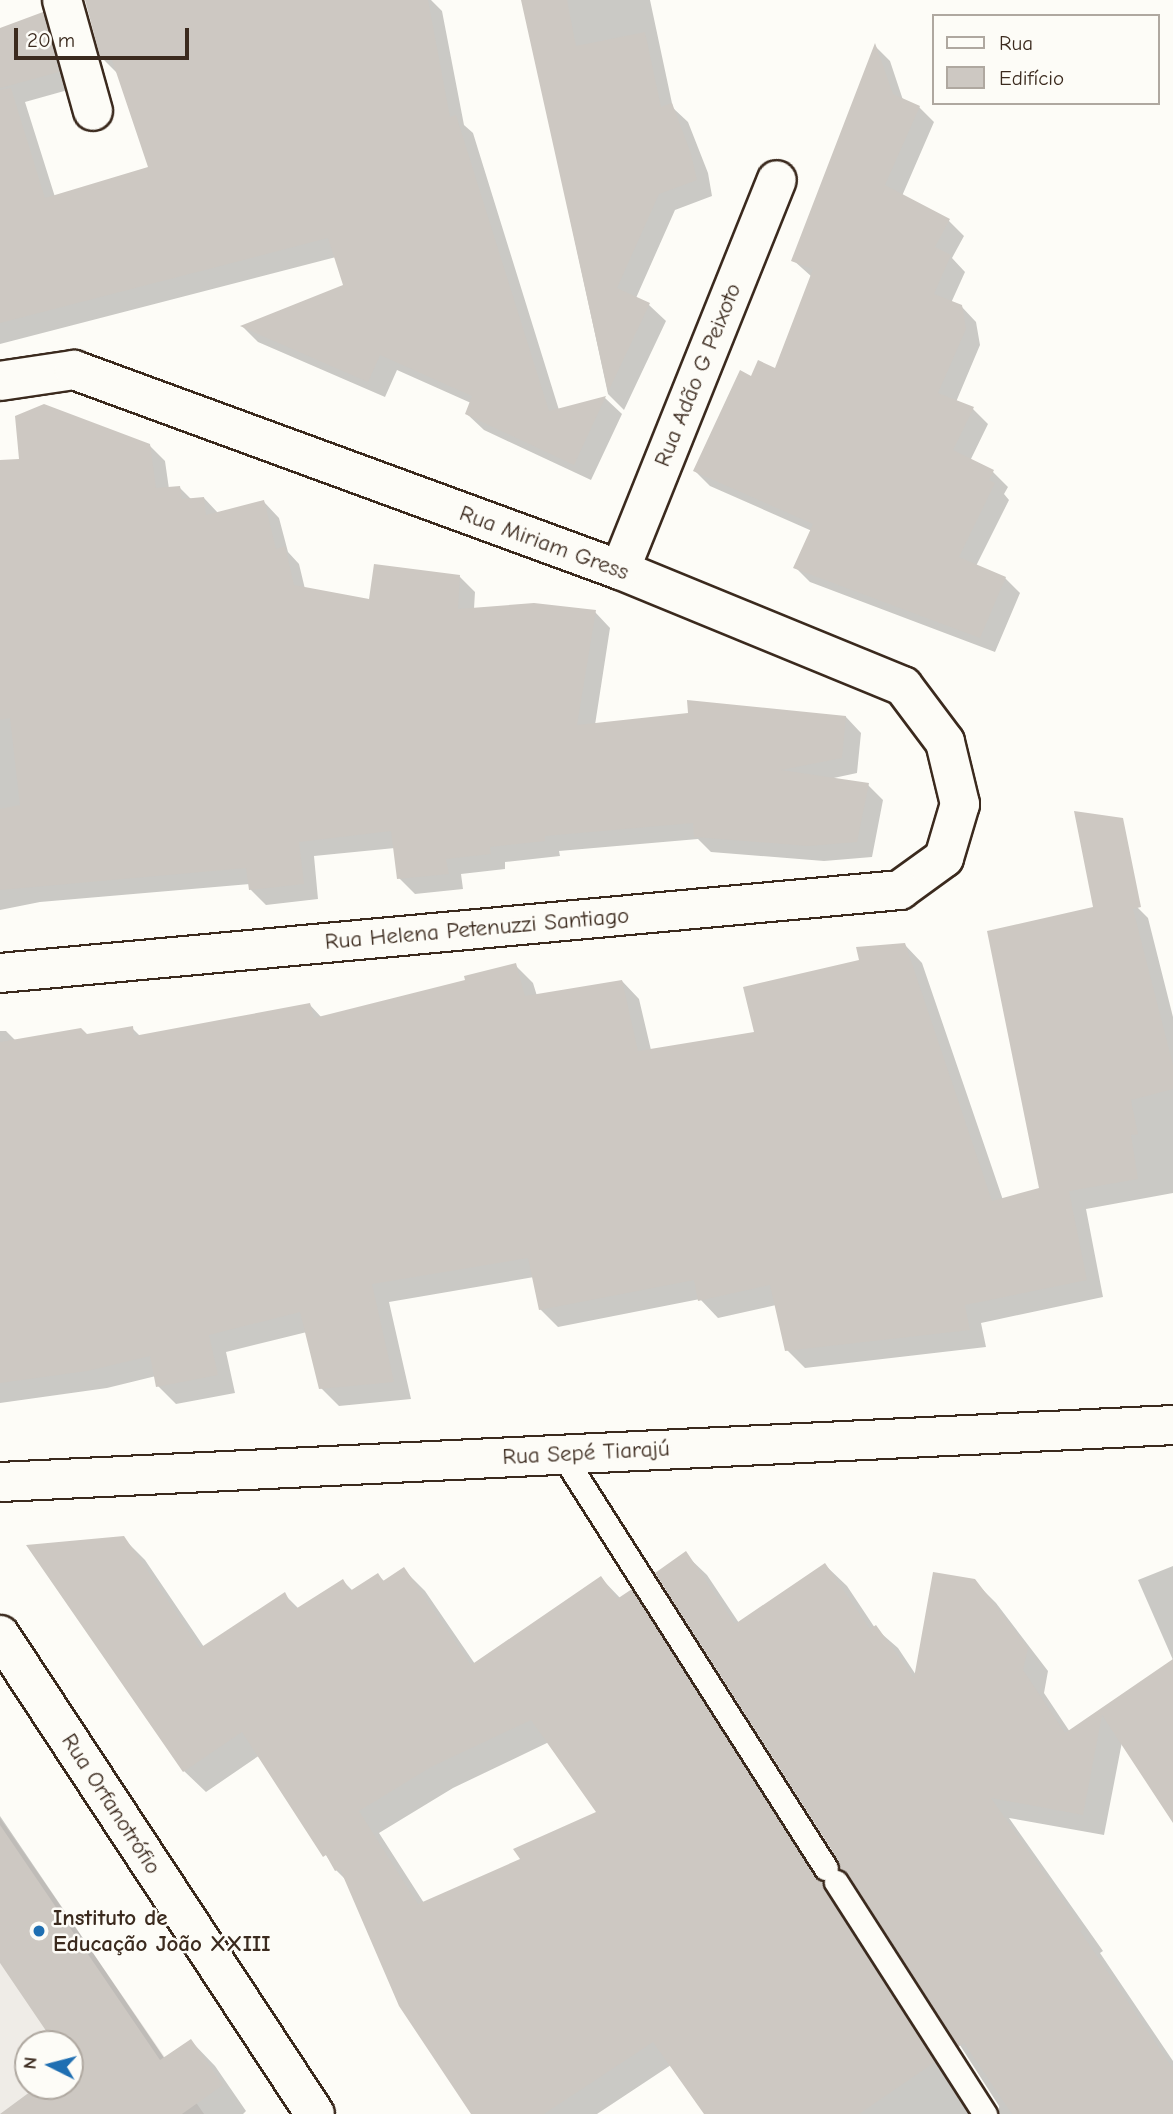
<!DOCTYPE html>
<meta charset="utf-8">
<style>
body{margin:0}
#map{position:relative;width:1173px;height:2114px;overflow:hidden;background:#fdfcf7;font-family:"Comic Neue",sans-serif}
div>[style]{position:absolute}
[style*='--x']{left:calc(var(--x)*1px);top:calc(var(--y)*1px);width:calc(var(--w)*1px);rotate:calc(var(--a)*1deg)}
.built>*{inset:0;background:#efece7}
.shadow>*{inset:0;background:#0003}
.building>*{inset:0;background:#cdc8c2}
.roads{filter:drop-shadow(2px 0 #3b2a1e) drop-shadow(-2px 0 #3b2a1e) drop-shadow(0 2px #3b2a1e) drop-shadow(0 -2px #3b2a1e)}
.service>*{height:23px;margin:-11.5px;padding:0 11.5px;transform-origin:11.5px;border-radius:11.5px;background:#fdfcf7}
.minor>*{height:38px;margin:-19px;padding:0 19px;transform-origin:19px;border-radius:19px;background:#fdfcf7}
.tertiary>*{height:38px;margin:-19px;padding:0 19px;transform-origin:19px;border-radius:19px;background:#fdfcf7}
.dots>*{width:19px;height:19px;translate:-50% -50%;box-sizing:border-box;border:4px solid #fdfcf7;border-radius:50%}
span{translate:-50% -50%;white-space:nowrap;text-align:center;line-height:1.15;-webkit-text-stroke:5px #fdfcf7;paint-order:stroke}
.street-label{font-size:23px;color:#3b2a1e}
.poi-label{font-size:23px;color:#3b2a1e;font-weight:700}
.left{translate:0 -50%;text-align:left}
.legend{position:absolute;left:932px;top:14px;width:228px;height:91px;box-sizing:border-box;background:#fdfcf7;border:2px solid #afa8a0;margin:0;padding:9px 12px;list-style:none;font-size:21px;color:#3b2a1e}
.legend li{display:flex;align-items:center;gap:14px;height:35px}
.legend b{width:35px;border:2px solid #afa8a0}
.north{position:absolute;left:14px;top:2030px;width:70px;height:70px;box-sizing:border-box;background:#fdfcf7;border:2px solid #afa8a0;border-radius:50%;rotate:276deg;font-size:19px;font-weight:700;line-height:28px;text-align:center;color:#3b2a1e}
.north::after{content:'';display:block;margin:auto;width:24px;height:32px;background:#1f6fb2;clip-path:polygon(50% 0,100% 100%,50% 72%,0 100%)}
.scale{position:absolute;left:14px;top:28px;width:175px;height:32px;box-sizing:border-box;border:4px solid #3b2a1e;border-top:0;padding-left:9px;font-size:21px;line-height:24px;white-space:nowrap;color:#3b2a1e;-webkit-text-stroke:5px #fdfcf7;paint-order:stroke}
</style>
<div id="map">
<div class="built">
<i style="clip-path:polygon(evenodd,0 1818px,204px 2114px,0 2114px,0 1818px,28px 2044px,70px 2044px,70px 2086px,28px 2086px,28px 2044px)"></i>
</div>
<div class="shadow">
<i style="clip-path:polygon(87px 0,431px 0,442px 11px,464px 125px,473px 133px,559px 410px,605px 398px,622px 414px,591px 480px,484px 430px,467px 414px,471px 403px,397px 370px,385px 397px,258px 342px,243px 327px,345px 286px,336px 257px,0 344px,0 30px,42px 14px,59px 31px,75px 88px,25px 102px,55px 197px,150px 168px,119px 75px,103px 59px)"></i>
<i style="clip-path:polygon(523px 0,650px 0,673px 108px,688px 122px,708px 173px,712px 196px,675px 210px,636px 298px,649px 305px,666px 321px,624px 410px,608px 394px)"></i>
<i style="clip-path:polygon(876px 47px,890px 61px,903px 100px,919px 107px,934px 122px,902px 196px,949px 221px,964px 236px,952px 258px,965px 272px,951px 303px,961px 306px,976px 322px,980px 345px,956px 402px,973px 409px,988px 424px,970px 461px,993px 472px,1008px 487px,1004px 494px,1009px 500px,976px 566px,1005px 578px,1020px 593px,995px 652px,810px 582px,795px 567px,812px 531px,710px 486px,695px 471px,752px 378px,776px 370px,812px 277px,793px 260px)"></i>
<i style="clip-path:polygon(149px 445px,165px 461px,169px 489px,179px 487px,192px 500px,204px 498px,218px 513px,264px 502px,279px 518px,288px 552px,299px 564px,305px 589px,371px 601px,460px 577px,475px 592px,474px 609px,595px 612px,610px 628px,595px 725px,846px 717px,861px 733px,857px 773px,829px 779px,868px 785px,883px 800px,872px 857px,824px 861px,711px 852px,698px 839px,559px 851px,560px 856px,505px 862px,505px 869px,461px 874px,463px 889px,415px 894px,399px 878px,395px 848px,314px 856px,318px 899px,266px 905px,251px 890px,250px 884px,40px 902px,0 910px,0 462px)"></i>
<i style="clip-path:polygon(1130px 900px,1148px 918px,1173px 1017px,1173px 1193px,1086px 1209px,1103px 1297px,981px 1323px,986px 1347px,805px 1368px,787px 1350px,776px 1305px,718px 1318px,700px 1299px,558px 1327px,540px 1309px,534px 1277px,389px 1302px,411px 1399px,339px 1406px,321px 1388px,307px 1332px,226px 1352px,235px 1393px,176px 1404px,158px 1386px,156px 1376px,107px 1388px,0 1403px,0 1031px,6px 1031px,16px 1041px,87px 1036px,132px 1028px,140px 1036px,310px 1005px,322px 1018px,467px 981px,515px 965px,533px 983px,537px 996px,622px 981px,639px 999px,651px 1050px,756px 1034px,861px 961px,905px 945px,922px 963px,1003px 1200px,1041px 1189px)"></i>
<i style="clip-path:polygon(evenodd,123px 1538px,145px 1560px,204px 1647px,284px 1594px,299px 1609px,343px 1581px,353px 1591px,378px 1575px,385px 1582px,404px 1570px,425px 1591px,475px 1664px,601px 1578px,621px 1599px,631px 1591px,653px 1613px,977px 2114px,708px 2114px,671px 2065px,597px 2114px,473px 2114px,347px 1881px,336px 1870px,260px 1755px,206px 1792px,184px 1771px,123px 1538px,549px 1742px,599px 1813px,523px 1860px,424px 1903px,379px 1833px,453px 1788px,549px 1742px)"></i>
<i style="clip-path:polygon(685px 1554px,707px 1575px,739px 1623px,825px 1565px,847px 1586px,875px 1628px,898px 1648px,916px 1675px,974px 1581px,996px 1603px,1048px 1671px,1044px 1693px,1070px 1732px,1173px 1662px,1173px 1820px,1122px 1742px,1104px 1835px,1009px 1818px,1103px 1951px,1100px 1953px,1173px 2061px,1173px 2114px,999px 2114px,999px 2106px,854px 1880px,841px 1868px)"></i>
<i style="clip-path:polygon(1173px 1566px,1173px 1660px,1138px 1580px)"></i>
<i style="clip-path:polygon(0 1816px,165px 2059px,191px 2041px,215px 2066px,246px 2111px,243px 2114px,1px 2114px,41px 2086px,70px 2086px,70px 2044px,57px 2044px,0 1960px)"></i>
</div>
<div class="building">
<i style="clip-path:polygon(85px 0,428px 0,450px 117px,456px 115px,549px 411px,606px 396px,574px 465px,465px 414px,472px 396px,380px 355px,368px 382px,240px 326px,343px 285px,328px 238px,0 323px,0 90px,11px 88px,45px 198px,148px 167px,111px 57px,101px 60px)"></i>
<i style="clip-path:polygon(521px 0,567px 0,576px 46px,645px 32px,661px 107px,672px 103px,691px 154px,697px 180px,659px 194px,617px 288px,650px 303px,608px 392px)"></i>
<i style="clip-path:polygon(43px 12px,59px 72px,0 88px,0 28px)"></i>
<i style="clip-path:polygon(875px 43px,893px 94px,920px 106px,885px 185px,950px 219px,935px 247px,951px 255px,934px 294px,962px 305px,966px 329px,938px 393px,974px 407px,953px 450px,994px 470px,989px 480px,995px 483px,959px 557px,1006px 577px,980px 638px,793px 568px,813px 524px,693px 471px,740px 370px,751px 376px,758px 360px,775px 368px,813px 269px,791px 261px)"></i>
<i style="clip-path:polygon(44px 404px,150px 444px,156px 488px,180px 486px,182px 499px,204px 497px,206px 515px,264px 500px,276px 549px,285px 546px,294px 585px,369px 599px,374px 564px,460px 575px,458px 609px,534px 603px,596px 610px,577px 725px,688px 713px,687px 700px,846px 716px,842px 758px,781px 770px,869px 783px,857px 842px,808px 846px,694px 837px,693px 823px,545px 836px,545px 841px,490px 847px,491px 854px,446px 859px,449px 874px,397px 879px,391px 831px,299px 842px,304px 884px,249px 890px,246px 868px,0 890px,0 809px,20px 805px,10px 718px,0 720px,0 460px,19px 459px,15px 416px)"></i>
<i style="clip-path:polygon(1074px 811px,1123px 818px,1141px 907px,1133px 909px,1173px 1065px,1173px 1089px,1131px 1100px,1138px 1134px,1131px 1135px,1138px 1179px,1069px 1191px,1087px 1280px,965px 1305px,970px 1330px,785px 1351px,770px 1285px,698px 1301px,694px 1280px,539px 1310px,528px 1258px,372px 1284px,394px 1382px,319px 1389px,300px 1312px,209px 1335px,218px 1375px,156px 1387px,150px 1356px,87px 1371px,0 1383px,0 1042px,81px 1028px,87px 1034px,133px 1026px,134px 1036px,310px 1003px,314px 1018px,465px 980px,464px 976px,516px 963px,525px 996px,622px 980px,638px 1051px,754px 1032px,743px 987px,859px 960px,856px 947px,905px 943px,992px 1201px,1039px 1188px,987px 931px,1093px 907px)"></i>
<i style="clip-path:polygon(evenodd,124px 1536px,200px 1648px,285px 1592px,294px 1610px,343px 1579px,350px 1591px,378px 1573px,383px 1581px,404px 1567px,471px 1665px,601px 1576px,617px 1599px,632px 1589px,814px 1876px,822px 1881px,824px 1890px,935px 2062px,859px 2114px,704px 2114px,653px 2042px,544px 2114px,471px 2114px,399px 2006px,340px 1869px,335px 1871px,326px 1855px,323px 1857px,242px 1732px,183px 1772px,26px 1545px,124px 1536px,531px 1720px,596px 1812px,513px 1849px,520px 1859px,418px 1904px,359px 1811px,431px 1767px,531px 1720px)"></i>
<i style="clip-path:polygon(686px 1551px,735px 1624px,825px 1563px,870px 1629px,876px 1625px,914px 1678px,933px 1572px,975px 1579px,1028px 1648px,1023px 1670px,1065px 1733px,1173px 1659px,1173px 1823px,1102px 1715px,1083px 1815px,991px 1798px,1083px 1929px,1080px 1931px,1173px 2069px,1173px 2114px,1012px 2114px,964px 2043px,958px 2047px,848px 1874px,840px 1869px,838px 1860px,655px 1573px)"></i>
<i style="clip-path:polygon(0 1825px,160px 2060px,191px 2039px,223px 2085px,182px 2114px,0 2114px,38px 2086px,70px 2086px,70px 2044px,55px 2044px,0 1963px)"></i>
</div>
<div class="roads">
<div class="service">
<i style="--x:562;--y:1454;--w:491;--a:57.5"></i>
<i style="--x:836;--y:1882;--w:276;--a:57.3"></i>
</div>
<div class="minor">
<i style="--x:62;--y:0;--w:115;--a:74.4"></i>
<i style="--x:0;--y:381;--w:75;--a:-8.5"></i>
<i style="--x:74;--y:370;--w:581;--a:20.12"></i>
<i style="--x:620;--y:570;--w:306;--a:22.3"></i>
<i style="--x:903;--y:686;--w:70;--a:53.1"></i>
<i style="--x:945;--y:742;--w:64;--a:76.4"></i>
<i style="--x:960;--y:804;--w:56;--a:106.5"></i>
<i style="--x:944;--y:858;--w:54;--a:144"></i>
<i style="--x:900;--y:890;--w:904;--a:174.73"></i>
<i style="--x:620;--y:570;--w:420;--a:-68.1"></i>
</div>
<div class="tertiary">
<i style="--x:0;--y:1482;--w:1174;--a:-2.78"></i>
<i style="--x:0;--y:1635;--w:573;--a:56.67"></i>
</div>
</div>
<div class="dots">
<i style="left:39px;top:1931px;background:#1f6fb2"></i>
</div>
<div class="street-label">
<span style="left:698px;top:375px;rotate:-68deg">Rua Adão G Peixoto</span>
<span style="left:544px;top:543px;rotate:20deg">Rua Miriam Gress</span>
<span style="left:477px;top:929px;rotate:-5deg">Rua Helena Petenuzzi Santiago</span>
<span style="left:586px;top:1453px;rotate:-3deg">Rua Sepé Tiarajú</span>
<span style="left:111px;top:1804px;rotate:57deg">Rua Orfanotrófio</span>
</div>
<div class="poi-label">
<span class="left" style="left:53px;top:1931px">Instituto de<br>Educação João XXIII</span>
</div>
<ul class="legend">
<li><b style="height:9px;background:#fdfcf7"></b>Rua</li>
<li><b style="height:19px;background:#cdc8c2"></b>Edifício</li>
</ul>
<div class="north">N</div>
<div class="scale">20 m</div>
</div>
